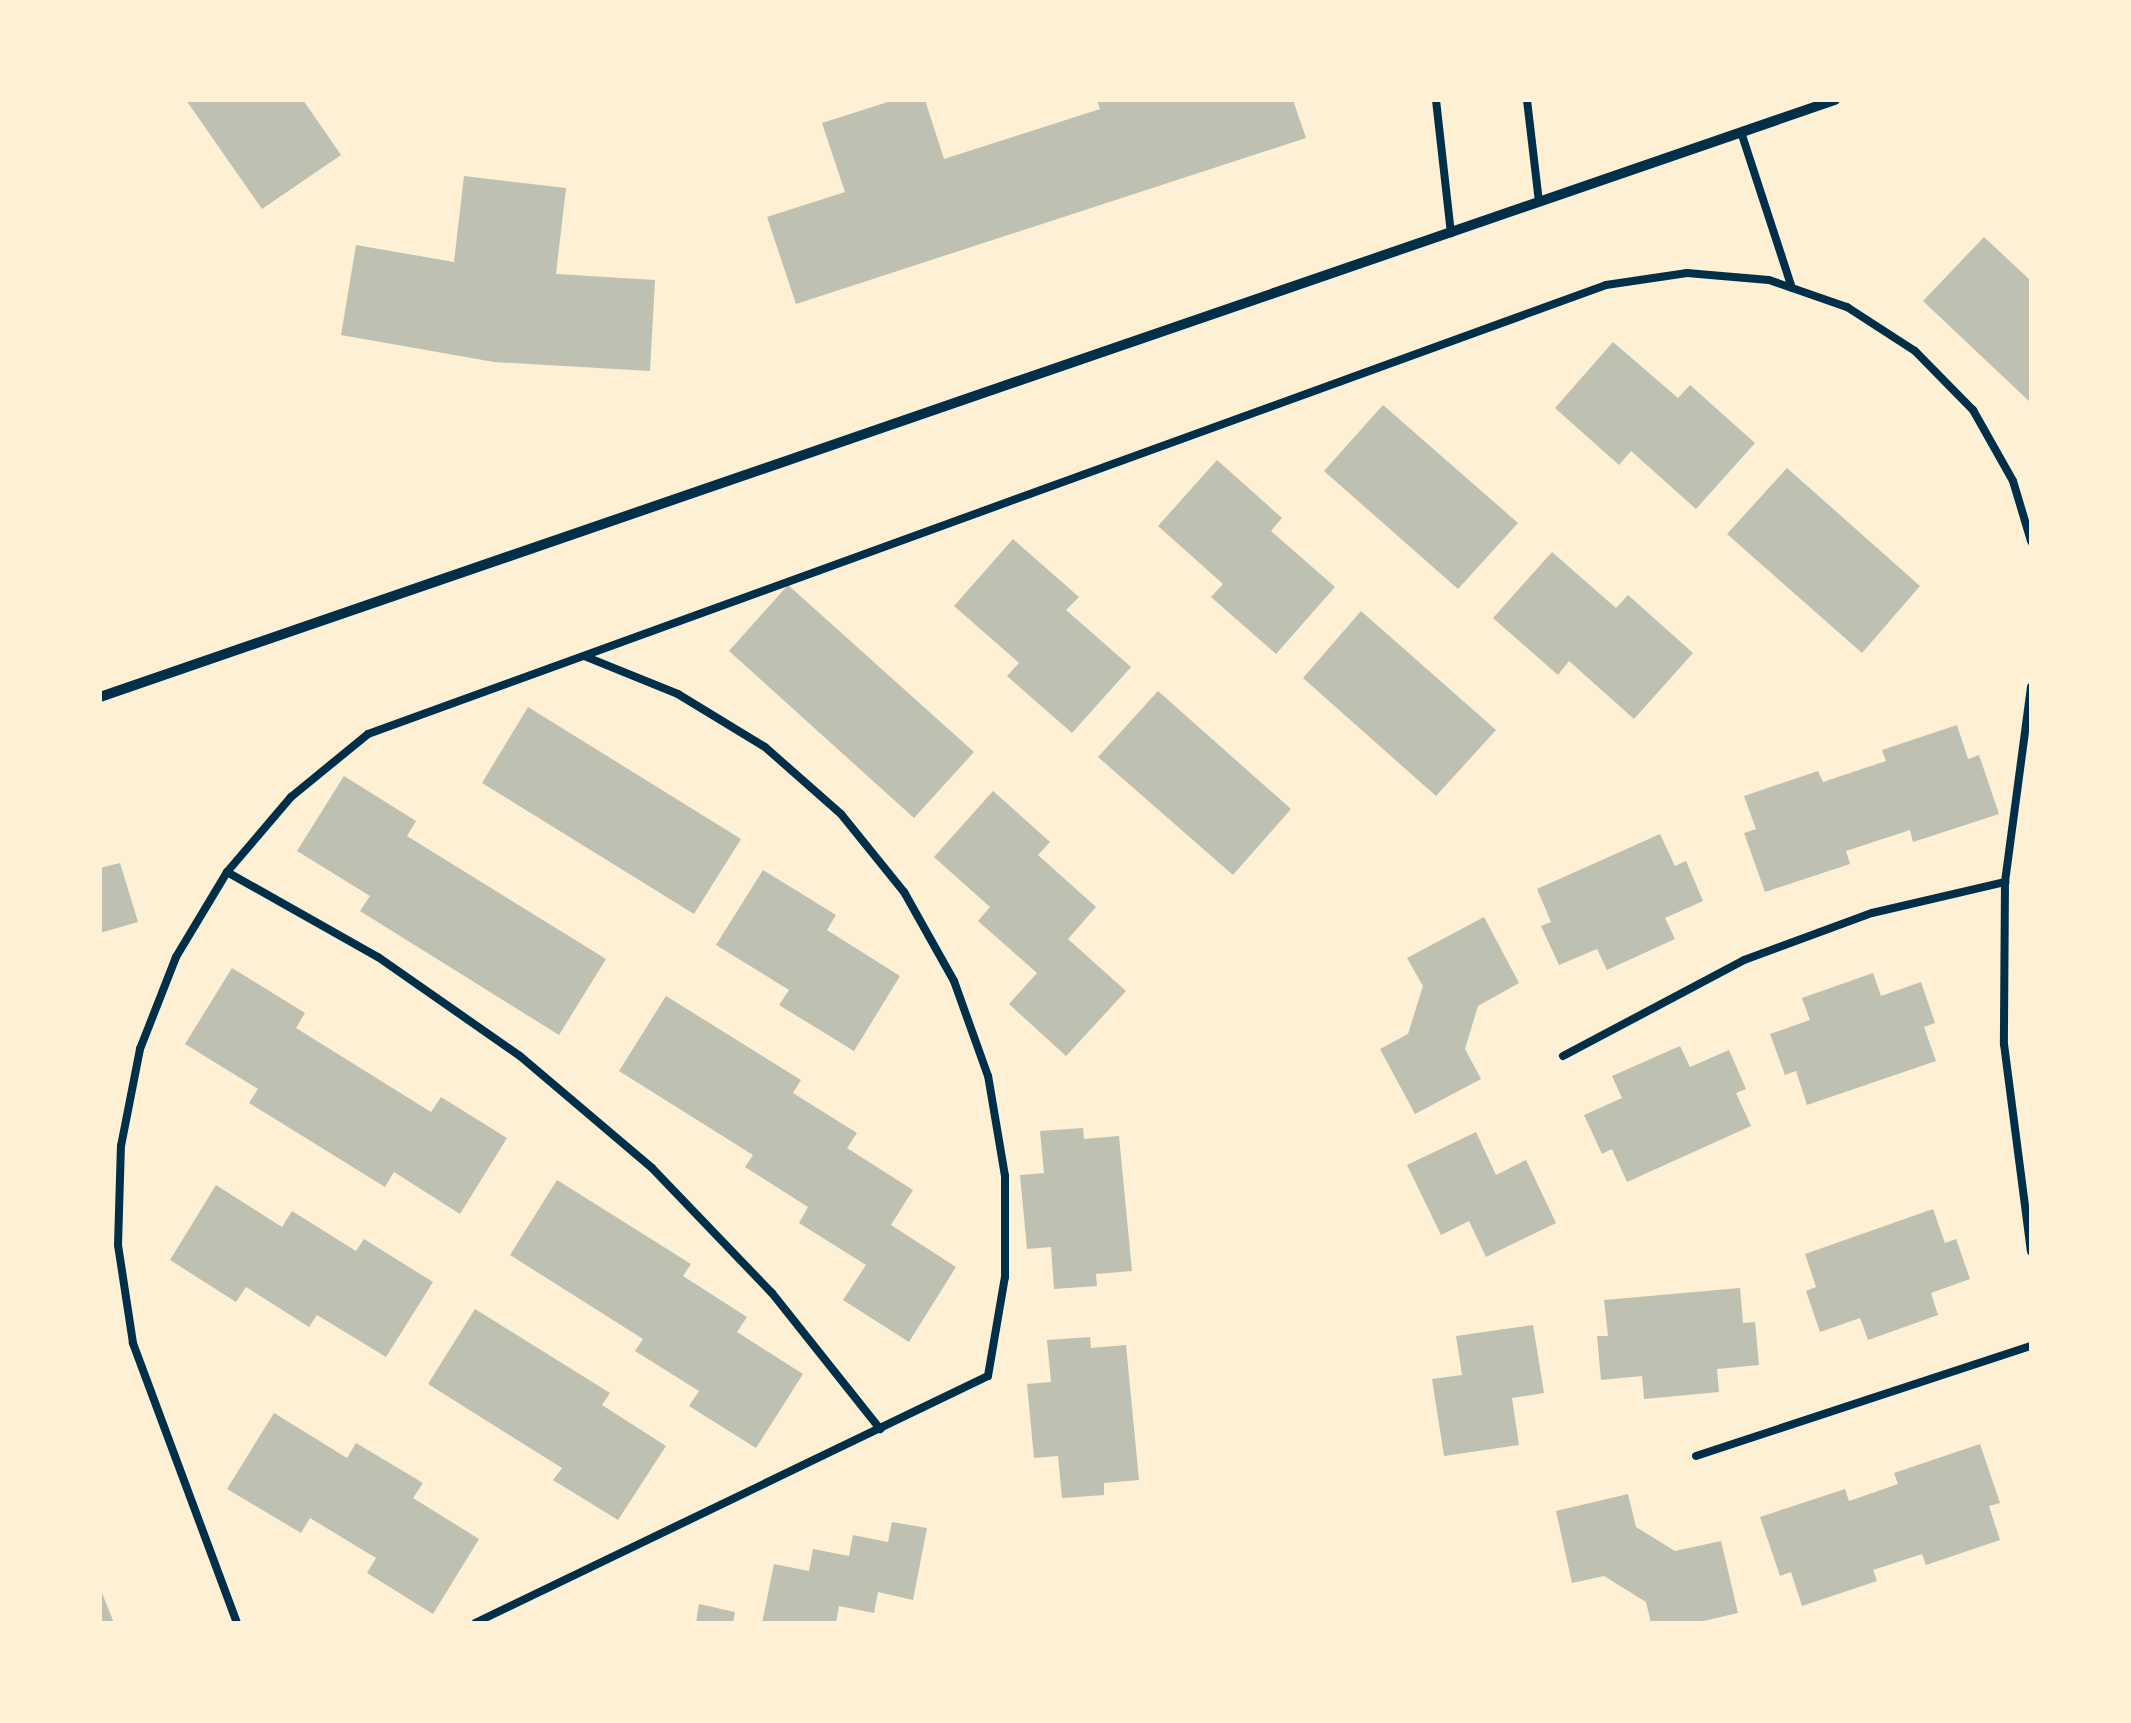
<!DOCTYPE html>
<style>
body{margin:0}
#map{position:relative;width:2131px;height:1723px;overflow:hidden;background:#fdf0d5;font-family:"Noto Sans",sans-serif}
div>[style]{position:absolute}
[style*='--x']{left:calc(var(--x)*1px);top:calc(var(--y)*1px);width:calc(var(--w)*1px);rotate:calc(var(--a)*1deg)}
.building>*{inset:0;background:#bec0b2}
.service>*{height:8px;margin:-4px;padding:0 4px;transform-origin:4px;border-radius:4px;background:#003049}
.minor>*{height:10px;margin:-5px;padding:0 5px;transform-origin:5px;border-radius:5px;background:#003049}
span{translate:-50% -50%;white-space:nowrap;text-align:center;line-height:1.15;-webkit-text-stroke:9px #fdf0d5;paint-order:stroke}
.frame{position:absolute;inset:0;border:102px solid #fdf0d5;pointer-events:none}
</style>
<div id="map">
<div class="building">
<i style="clip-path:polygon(186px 100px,303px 100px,341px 155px,262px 209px)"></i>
<i style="clip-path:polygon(894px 100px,925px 100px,944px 159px,1100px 109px,1097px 100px,1293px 100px,1306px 138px,796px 304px,767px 217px,845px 192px,822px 123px)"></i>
<i style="clip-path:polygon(464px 176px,566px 188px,556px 274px,655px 280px,650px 371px,494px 362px,341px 335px,356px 245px,454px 262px)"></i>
<i style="clip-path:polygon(1984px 237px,2031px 281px,2031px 403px,1923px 301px)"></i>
<i style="clip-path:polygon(1613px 342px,1678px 398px,1690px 385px,1755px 443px,1696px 509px,1631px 451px,1619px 465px,1555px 408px)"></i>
<i style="clip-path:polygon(1383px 405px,1518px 523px,1458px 589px,1324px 471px)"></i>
<i style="clip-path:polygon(1217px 460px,1282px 518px,1271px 531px,1335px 587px,1276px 654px,1211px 597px,1223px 584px,1158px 526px)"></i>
<i style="clip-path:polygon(1787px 468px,1920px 586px,1862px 653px,1727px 534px)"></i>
<i style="clip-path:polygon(1013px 539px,1079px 597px,1066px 610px,1131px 667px,1072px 733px,1007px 676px,1019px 663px,954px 606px)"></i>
<i style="clip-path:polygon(1552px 552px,1616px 608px,1628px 595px,1693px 653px,1634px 719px,1569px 661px,1558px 675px,1493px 618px)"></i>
<i style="clip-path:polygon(788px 585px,974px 752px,914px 818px,729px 651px)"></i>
<i style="clip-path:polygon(1361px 611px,1496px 730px,1436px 796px,1303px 678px)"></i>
<i style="clip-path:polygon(1158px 691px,1291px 809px,1233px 875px,1098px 757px)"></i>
<i style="clip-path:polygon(528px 707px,741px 839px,694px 914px,482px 783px)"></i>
<i style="clip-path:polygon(1957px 725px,1968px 759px,1979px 755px,1999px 814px,1913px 842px,1910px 830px,1846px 851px,1850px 864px,1765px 892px,1744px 833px,1756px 829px,1744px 796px,1818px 771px,1823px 782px,1886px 761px,1882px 750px)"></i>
<i style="clip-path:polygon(344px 776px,416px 821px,407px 836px,606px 959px,559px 1035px,360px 911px,370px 896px,297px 851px)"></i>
<i style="clip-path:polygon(993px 791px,1050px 842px,1038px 855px,1096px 907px,1068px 939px,1126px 991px,1066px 1056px,1009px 1004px,1037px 973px,978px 921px,990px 907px,934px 857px)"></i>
<i style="clip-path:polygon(1660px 834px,1675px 866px,1686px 861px,1703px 901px,1665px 918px,1675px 939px,1607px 970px,1597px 949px,1559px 965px,1541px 926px,1551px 922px,1537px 889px)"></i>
<i style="clip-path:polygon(120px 863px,138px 922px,100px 933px,100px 868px)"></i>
<i style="clip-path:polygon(763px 870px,836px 915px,827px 930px,900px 976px,854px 1051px,779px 1005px,789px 990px,716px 945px)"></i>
<i style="clip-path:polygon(1484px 917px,1519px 983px,1478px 1006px,1465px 1049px,1481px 1079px,1415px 1114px,1380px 1049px,1408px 1034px,1423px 986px,1407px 958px)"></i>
<i style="clip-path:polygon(232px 968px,305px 1013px,296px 1028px,431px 1112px,441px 1097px,507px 1138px,460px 1214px,394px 1172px,385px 1187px,249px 1103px,258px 1089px,185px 1044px)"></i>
<i style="clip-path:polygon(1873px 973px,1881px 996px,1921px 982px,1935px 1023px,1924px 1027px,1936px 1061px,1807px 1105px,1796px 1071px,1785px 1075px,1770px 1034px,1810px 1020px,1802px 998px)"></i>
<i style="clip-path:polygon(666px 996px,801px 1080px,793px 1093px,857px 1133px,847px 1148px,913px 1190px,891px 1225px,956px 1267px,909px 1342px,843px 1300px,866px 1265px,799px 1223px,808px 1207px,745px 1167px,753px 1155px,619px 1071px)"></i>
<i style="clip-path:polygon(1680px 1046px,1690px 1067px,1729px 1050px,1746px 1089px,1736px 1093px,1751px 1126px,1627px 1182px,1612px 1149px,1602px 1154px,1584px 1115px,1622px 1098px,1612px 1076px)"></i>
<i style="clip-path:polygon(1083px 1128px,1084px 1139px,1119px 1136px,1132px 1271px,1096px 1274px,1097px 1286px,1054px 1289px,1051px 1247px,1027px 1249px,1020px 1175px,1044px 1173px,1040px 1131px)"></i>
<i style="clip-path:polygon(1476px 1132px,1496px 1175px,1526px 1160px,1556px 1223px,1486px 1257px,1469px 1221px,1441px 1235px,1407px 1165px)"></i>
<i style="clip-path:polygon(557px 1180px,691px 1264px,683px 1276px,747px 1317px,737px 1332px,803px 1374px,756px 1448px,689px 1406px,699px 1391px,635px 1351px,643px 1339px,510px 1255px)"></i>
<i style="clip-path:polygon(216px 1185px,282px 1227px,292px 1211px,356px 1251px,364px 1239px,433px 1282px,386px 1357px,317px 1315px,309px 1327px,246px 1287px,236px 1302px,170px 1260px)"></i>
<i style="clip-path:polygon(1933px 1209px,1945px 1243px,1956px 1239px,1970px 1279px,1931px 1293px,1938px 1315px,1868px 1340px,1860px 1318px,1820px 1332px,1806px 1291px,1816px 1287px,1805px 1254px)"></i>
<i style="clip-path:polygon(1740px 1288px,1743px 1323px,1755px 1322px,1759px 1365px,1717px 1369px,1719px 1392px,1644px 1399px,1642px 1376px,1601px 1380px,1597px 1336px,1608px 1336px,1604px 1300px)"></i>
<i style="clip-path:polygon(475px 1309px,610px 1393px,602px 1405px,666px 1446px,618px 1520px,553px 1480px,562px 1468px,428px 1384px)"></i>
<i style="clip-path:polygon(1533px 1325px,1544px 1393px,1512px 1398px,1519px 1445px,1444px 1456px,1432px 1379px,1462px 1375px,1456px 1336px)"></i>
<i style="clip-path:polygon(1090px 1337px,1091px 1348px,1126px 1345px,1139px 1480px,1104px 1483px,1104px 1495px,1062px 1498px,1058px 1456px,1034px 1458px,1027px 1384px,1051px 1382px,1047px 1340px)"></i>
<i style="clip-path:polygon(274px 1413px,347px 1458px,356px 1443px,423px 1483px,413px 1498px,479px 1539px,433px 1614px,367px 1573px,376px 1558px,310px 1518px,301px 1533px,227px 1489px)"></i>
<i style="clip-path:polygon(1980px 1444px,2000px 1503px,1989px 1506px,2000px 1540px,1926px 1565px,1922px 1554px,1873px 1570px,1877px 1581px,1802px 1606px,1791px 1572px,1780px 1576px,1760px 1517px,1845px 1489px,1849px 1501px,1898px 1484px,1894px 1473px)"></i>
<i style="clip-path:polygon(1628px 1494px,1636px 1527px,1675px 1551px,1721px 1541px,1738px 1613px,1695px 1623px,1651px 1623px,1646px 1602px,1604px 1576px,1572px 1583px,1556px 1511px)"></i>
<i style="clip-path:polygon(892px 1522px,927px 1528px,913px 1600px,878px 1592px,874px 1613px,839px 1606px,836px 1623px,762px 1623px,774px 1564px,809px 1571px,813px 1549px,849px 1556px,853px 1535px,888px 1542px)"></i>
<i style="clip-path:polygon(100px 1588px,114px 1623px,100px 1623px)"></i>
<i style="clip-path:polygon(699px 1604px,735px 1612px,733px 1623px,696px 1623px)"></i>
</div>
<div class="service">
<i style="--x:1436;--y:100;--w:134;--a:83.6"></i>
<i style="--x:1527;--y:100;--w:103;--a:83.3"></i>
<i style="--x:1741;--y:132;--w:164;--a:71.9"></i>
<i style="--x:2031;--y:687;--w:197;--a:97.6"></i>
<i style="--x:2005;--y:882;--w:162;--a:90.4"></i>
<i style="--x:2004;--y:1044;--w:209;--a:82.6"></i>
<i style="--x:227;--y:872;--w:173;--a:29.4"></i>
<i style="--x:378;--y:957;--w:173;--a:34.9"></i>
<i style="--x:520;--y:1056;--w:173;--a:40.3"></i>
<i style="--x:652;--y:1168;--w:173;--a:46.2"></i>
<i style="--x:772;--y:1293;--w:174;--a:51.5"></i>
<i style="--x:1563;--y:1056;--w:205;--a:-27.9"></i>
<i style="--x:1744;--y:960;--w:136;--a:-20.2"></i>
<i style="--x:1872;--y:913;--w:137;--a:-13.1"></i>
<i style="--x:1696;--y:1456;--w:353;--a:-18.2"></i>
<i style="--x:237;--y:1623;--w:299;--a:-110.4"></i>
<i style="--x:133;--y:1343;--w:99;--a:-98.7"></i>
<i style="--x:118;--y:1245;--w:99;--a:-88.3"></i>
<i style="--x:121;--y:1146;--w:99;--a:-78.9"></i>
<i style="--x:140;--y:1049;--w:99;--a:-68.6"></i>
<i style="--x:176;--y:957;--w:99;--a:-59"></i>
<i style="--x:227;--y:872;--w:99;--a:-49.5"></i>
<i style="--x:291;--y:797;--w:99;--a:-39.3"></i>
<i style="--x:368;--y:734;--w:1317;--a:-19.93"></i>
<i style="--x:1606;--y:285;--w:82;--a:-8.4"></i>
<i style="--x:1687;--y:273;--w:82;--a:4.9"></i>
<i style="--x:1769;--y:280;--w:83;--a:19.1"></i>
<i style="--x:1847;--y:307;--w:81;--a:32.9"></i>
<i style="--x:1915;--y:351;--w:83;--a:45.5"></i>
<i style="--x:1973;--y:410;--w:81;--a:60.6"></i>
<i style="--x:2013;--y:481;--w:63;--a:73.3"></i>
<i style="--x:475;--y:1623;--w:569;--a:-25.71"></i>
<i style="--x:988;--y:1376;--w:100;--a:-80.3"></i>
<i style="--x:1005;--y:1277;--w:101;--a:-90"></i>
<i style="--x:1005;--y:1176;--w:101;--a:-99.6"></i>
<i style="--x:988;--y:1076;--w:101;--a:-109.7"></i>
<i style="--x:954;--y:981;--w:102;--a:-119.3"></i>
<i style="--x:904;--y:892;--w:100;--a:-128.9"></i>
<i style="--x:841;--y:814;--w:101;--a:-138.6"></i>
<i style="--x:765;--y:747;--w:102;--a:-148.7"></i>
<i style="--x:678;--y:694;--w:101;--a:-158"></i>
</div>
<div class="minor">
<i style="--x:100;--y:697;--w:1835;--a:-18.99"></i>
</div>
<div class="frame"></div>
</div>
